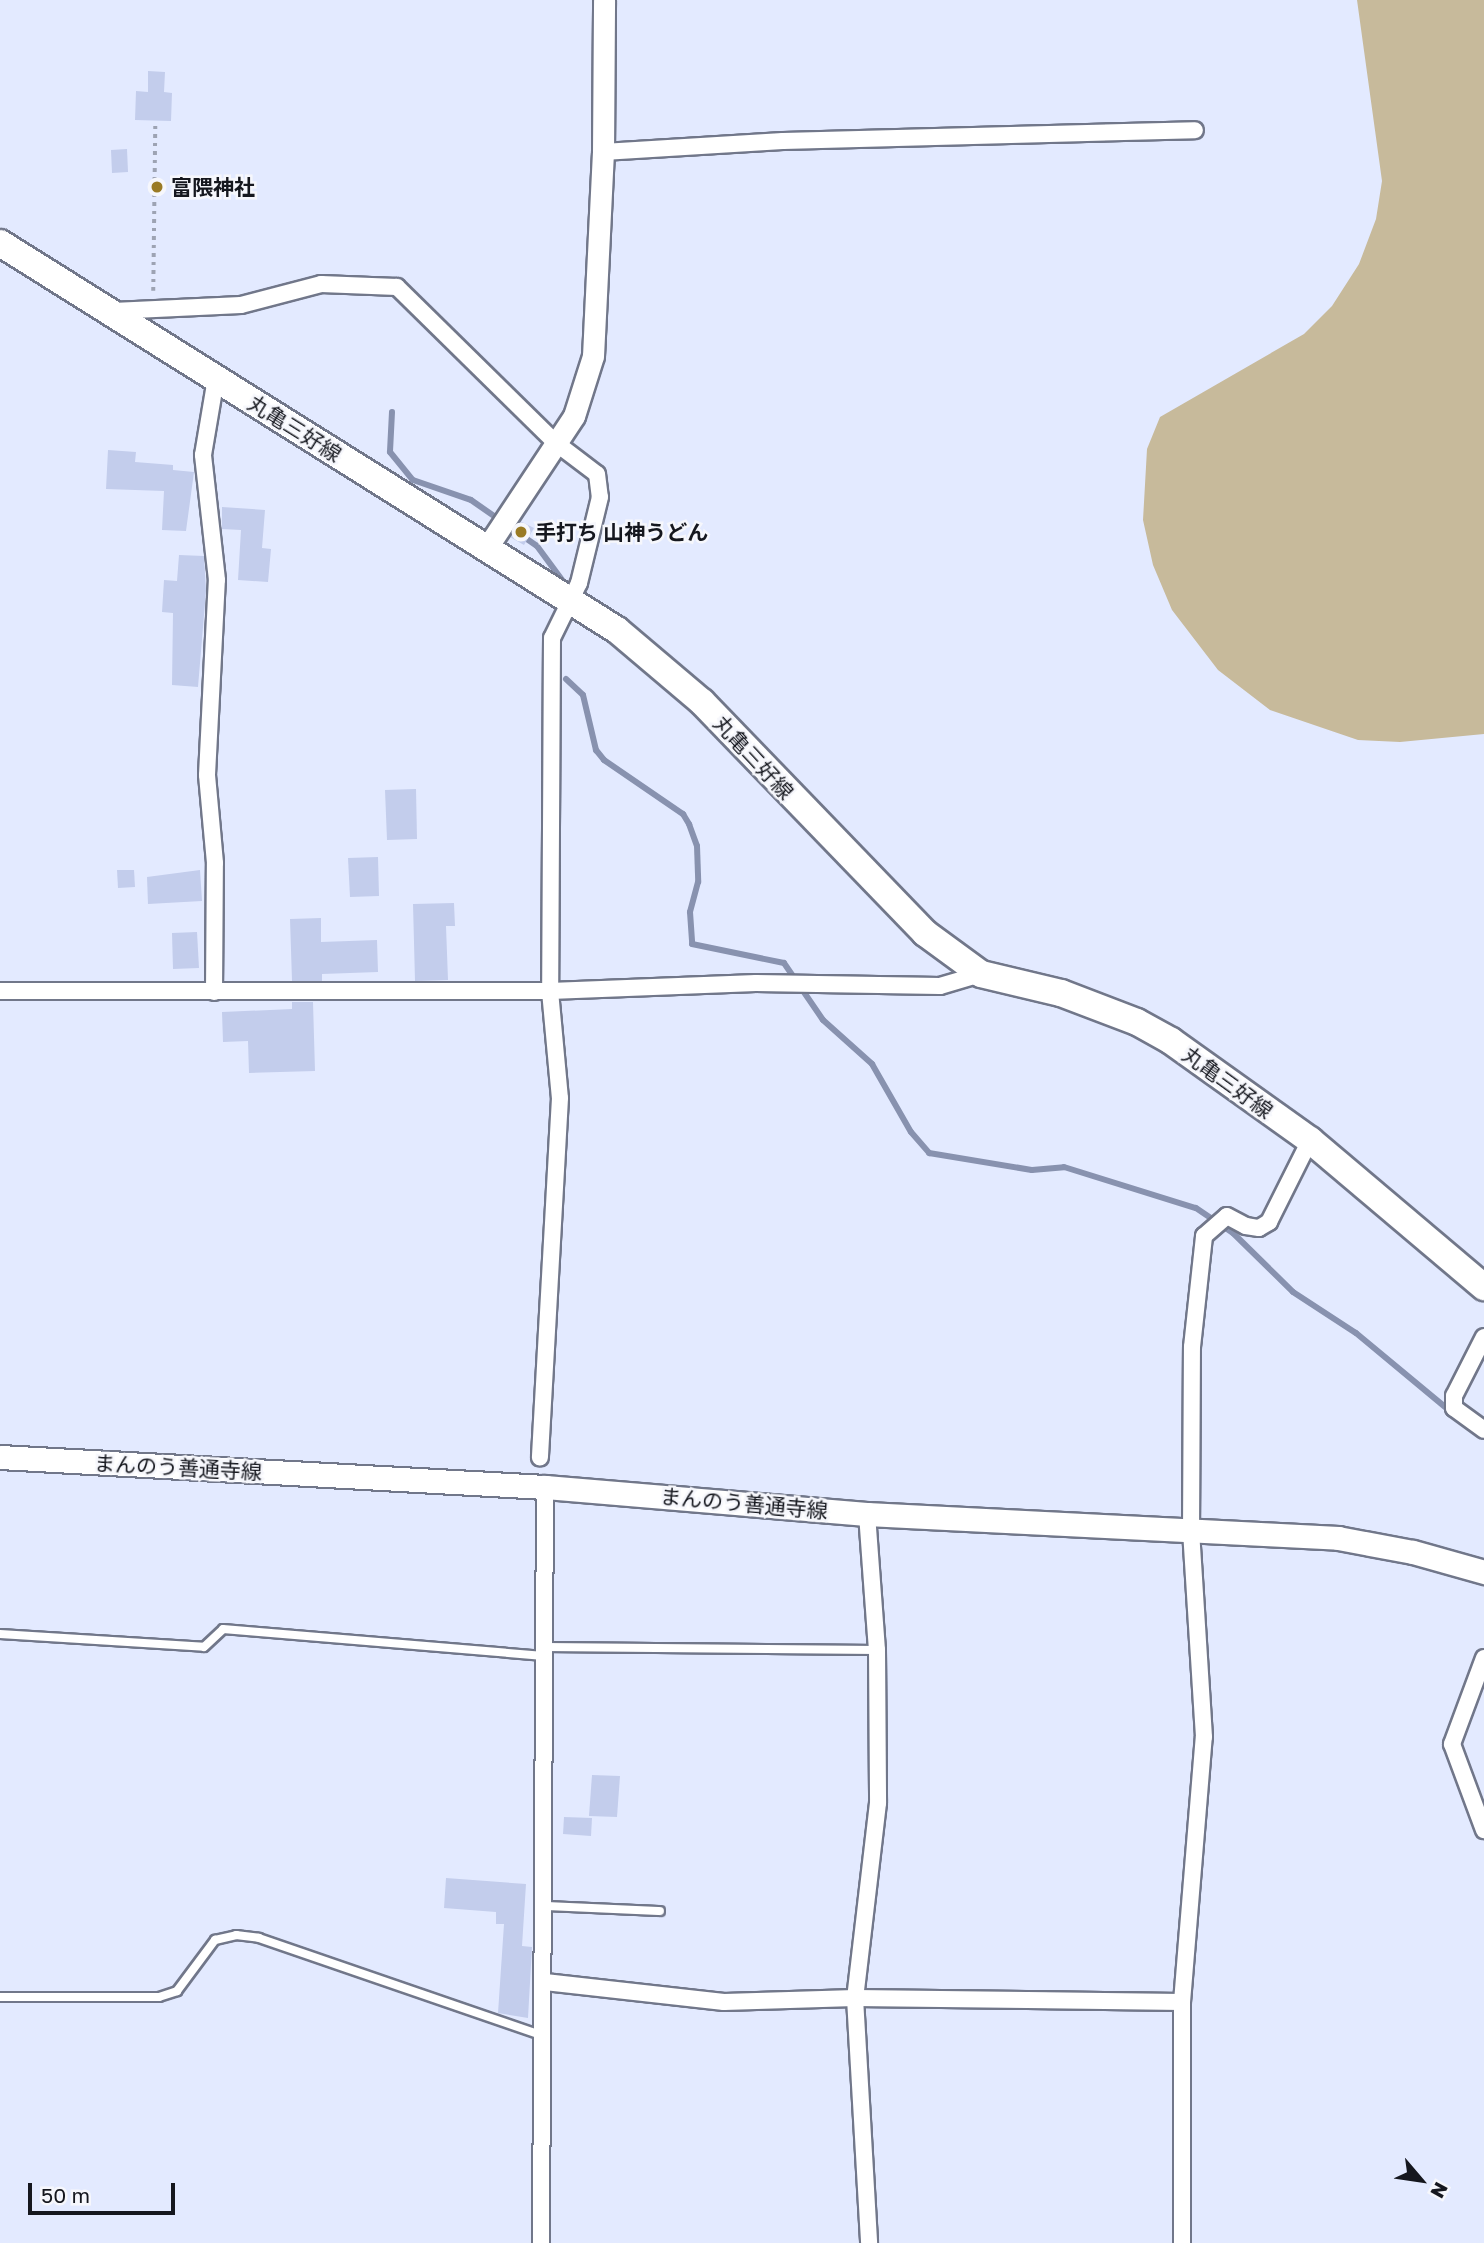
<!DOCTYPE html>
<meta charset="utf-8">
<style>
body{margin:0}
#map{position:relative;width:1484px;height:2243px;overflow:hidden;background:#e3eaff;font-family:"Golos Text","Noto Sans JP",sans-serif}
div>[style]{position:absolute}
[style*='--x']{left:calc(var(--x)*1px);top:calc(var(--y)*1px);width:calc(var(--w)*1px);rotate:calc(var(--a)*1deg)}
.forest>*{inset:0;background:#c7ba9b}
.stream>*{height:6px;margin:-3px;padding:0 3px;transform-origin:3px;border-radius:3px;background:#8892af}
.building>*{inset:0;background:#c3cdec}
.path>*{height:3.5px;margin-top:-1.75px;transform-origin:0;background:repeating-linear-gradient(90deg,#9da3b3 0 3.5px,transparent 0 8.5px)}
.roads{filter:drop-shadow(2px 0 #71778a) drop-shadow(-2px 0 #71778a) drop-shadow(0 2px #71778a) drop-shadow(0 -2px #71778a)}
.service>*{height:8px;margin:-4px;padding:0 4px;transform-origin:4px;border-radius:4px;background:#fff}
.minor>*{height:16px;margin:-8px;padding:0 8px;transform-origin:8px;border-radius:8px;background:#fff}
.tertiary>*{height:21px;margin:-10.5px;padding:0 10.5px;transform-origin:10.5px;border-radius:10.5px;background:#fff}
.secondary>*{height:23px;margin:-11.5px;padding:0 11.5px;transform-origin:11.5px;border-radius:11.5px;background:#fff}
.primary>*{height:26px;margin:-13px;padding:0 13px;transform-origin:13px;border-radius:13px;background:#fff}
.dots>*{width:19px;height:19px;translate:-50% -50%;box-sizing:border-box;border:4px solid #f6f7fc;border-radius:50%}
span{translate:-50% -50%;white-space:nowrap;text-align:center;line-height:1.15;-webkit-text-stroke:5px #f6f7fc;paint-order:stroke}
.poi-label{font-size:21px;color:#15171e;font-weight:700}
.left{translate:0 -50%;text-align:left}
.street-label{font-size:21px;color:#15171e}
.north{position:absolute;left:1386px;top:2145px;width:70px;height:70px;-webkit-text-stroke:5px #f6f7fc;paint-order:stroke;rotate:119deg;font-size:19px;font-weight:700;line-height:28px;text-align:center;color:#15171e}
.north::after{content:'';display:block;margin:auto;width:24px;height:32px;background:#15171e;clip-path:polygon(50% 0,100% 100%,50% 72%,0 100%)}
.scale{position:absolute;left:28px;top:2183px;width:147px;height:32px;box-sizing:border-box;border:4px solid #15171e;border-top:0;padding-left:9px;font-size:21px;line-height:24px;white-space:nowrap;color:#15171e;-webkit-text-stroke:5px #f6f7fc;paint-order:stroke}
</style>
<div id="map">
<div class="forest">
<i style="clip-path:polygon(1357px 0,1484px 0,1484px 734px,1400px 742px,1358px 740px,1270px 710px,1218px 670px,1172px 610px,1153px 565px,1143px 520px,1147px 449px,1160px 417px,1304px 334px,1332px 306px,1359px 264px,1376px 219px,1382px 181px)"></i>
</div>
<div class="stream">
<i style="--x:392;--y:412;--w:40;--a:92.9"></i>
<i style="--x:390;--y:452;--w:36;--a:51"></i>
<i style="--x:413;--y:480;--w:61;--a:19"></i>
<i style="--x:471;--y:500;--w:80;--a:34.9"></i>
<i style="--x:537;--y:546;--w:52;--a:53.6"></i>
<i style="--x:566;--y:679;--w:23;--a:43"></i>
<i style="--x:583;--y:695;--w:57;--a:76.7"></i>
<i style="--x:596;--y:750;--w:13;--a:51"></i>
<i style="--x:604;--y:760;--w:96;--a:34.4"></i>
<i style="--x:683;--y:814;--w:12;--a:59"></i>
<i style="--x:689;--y:824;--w:23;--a:70"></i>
<i style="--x:697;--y:846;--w:36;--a:88"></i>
<i style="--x:698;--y:882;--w:31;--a:105"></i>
<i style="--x:690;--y:912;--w:32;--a:86"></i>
<i style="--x:692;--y:944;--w:94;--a:11.7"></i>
<i style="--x:784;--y:963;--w:69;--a:55.6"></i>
<i style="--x:823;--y:1020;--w:66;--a:41.9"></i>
<i style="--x:872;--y:1064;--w:78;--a:60.2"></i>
<i style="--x:911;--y:1132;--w:28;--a:49"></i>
<i style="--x:929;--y:1153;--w:104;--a:9.4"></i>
<i style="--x:1032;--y:1170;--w:32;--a:-5"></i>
<i style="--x:1064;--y:1167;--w:138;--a:17.3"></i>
<i style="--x:1196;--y:1208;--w:45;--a:34"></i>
<i style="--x:1233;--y:1233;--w:84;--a:44.5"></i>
<i style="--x:1293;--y:1292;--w:75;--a:33.1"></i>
<i style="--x:1356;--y:1333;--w:116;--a:39.7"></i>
</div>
<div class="building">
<i style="clip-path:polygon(148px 71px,165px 72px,164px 92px,172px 93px,171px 121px,135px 120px,136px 91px,148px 92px)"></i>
<i style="clip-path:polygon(127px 149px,128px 172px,112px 173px,111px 150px)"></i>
<i style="clip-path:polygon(108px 450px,136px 452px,135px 462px,173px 465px,173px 470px,194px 472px,186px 531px,162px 530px,164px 491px,106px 489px)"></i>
<i style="clip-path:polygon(222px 507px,265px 510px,262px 548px,271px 549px,268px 582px,238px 580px,241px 530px,222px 529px)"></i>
<i style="clip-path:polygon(520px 521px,534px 528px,524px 545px,510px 537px)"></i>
<i style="clip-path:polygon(179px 555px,204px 556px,206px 591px,198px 687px,172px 685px,173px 613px,162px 612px,164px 580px,177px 581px)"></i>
<i style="clip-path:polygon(416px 789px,417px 839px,387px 840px,385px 790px)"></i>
<i style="clip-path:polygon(378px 857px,379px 896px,350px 897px,348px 858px)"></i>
<i style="clip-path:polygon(117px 870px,134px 870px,135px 887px,118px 888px)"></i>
<i style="clip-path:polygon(200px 870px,202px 901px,148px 904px,147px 877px)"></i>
<i style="clip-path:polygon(454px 903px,455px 926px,446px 926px,448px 980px,415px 981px,413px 904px)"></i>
<i style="clip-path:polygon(321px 918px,321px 942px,377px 940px,378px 972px,322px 974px,322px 981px,292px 981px,290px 919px)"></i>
<i style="clip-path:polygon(197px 932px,199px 968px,173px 969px,172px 933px)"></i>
<i style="clip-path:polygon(292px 1002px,313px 1002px,315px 1071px,249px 1073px,248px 1041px,223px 1042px,222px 1012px,292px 1009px)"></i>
<i style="clip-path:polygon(592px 1775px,620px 1776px,617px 1817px,589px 1816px)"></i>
<i style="clip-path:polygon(564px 1817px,592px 1818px,591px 1836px,563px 1834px)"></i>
<i style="clip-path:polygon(446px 1878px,526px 1884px,522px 1946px,532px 1947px,528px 2018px,498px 2013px,504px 1924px,496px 1924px,496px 1912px,444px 1908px)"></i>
</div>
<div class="path">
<i style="--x:153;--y:291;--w:166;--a:-89.3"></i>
</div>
<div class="roads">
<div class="service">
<i style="--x:0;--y:1634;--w:204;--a:3.6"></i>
<i style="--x:204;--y:1647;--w:26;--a:-43"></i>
<i style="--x:223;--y:1629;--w:322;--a:4.8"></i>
<i style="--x:545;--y:1647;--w:332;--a:0.5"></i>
<i style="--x:545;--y:1906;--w:115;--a:2.5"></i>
<i style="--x:0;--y:1997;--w:159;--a:0"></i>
<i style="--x:159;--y:1997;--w:19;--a:-18"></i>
<i style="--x:177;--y:1991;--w:64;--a:-53.3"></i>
<i style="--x:215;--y:1940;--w:22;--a:-13"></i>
<i style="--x:236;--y:1935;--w:23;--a:7"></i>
<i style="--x:259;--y:1938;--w:301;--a:19"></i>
</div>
<div class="minor">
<i style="--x:603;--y:152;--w:180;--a:-3.5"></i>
<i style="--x:783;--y:141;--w:412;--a:-1.5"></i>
<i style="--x:113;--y:311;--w:128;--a:-2.7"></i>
<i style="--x:241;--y:305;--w:83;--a:-14.7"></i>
<i style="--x:321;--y:284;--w:76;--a:2.3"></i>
<i style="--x:397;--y:287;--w:223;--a:44.5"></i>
<i style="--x:556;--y:443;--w:51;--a:37.1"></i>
<i style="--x:597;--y:474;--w:23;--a:83"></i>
<i style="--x:600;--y:497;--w:89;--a:103.7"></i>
<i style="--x:579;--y:583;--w:61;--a:116.1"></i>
<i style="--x:552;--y:638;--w:353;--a:90.3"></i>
<i style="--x:550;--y:991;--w:107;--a:84.7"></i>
<i style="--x:560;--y:1098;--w:360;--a:93.2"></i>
<i style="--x:0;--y:991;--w:550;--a:0"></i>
<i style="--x:550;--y:991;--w:206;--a:-2.2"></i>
<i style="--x:756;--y:983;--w:184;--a:0.9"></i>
<i style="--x:940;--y:986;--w:43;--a:-16.3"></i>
<i style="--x:214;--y:992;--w:129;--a:-89.6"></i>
<i style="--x:215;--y:863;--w:88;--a:-95.2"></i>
<i style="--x:207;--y:775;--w:195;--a:-87.1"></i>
<i style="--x:217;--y:580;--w:126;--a:-96.4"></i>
<i style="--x:203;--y:455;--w:78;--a:-80.4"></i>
<i style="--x:1484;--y:1337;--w:66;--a:117"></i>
<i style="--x:1454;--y:1396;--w:12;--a:90"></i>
<i style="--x:1454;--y:1408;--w:37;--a:36"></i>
<i style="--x:867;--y:1514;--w:136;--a:85.8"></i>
<i style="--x:877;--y:1650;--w:153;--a:89.6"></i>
<i style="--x:878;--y:1803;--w:196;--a:96.7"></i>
<i style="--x:855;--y:1998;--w:245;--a:86.7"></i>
<i style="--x:1484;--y:1658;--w:92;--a:110.4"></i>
<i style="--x:1452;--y:1744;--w:92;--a:69.6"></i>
<i style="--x:545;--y:1982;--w:180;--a:6.4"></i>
<i style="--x:724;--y:2002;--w:131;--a:-1.7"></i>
<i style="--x:855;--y:1998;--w:327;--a:0.7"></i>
<i style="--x:541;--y:2243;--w:756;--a:-89.7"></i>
<i style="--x:1182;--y:2243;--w:241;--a:-90"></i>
<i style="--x:1182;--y:2002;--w:266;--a:-85.3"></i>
<i style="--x:1204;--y:1737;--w:205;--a:-93.6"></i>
<i style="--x:1191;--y:1532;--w:185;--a:-89.7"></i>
<i style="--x:1192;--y:1347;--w:112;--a:-83.8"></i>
<i style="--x:1204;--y:1236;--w:30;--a:-41"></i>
<i style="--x:1227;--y:1216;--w:21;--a:28"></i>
<i style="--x:1246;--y:1226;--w:13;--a:9"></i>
<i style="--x:1259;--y:1228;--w:12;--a:-31"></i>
<i style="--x:1269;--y:1222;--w:92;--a:-63.4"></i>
</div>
<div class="tertiary">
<i style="--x:488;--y:546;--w:156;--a:-56.5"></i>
<i style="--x:574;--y:416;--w:63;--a:-72.4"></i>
<i style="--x:593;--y:356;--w:204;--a:-87.2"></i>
<i style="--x:603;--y:152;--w:152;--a:-89.6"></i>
</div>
<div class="secondary">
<i style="--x:0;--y:1457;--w:546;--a:3.15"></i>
<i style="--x:545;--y:1487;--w:323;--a:4.8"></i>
<i style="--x:867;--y:1514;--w:472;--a:2.9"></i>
<i style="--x:1338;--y:1538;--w:76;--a:10.6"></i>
<i style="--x:1413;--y:1552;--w:74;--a:15.7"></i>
</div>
<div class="primary">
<i style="--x:0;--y:243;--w:728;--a:32.1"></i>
<i style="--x:617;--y:630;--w:111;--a:40.3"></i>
<i style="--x:702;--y:702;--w:321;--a:46"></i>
<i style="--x:925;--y:933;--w:69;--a:36.2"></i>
<i style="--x:981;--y:974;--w:82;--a:13.4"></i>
<i style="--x:1061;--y:993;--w:81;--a:20.9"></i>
<i style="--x:1137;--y:1022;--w:39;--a:29"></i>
<i style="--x:1171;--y:1041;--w:171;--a:35.5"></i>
<i style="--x:1310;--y:1140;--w:228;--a:40.2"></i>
</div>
</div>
<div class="dots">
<i style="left:157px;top:187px;background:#9a7b25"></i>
<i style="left:521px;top:532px;background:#9a7b25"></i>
</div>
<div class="poi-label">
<span class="left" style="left:171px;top:187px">富隈神社</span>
<span class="left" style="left:535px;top:532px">手打ち 山神うどん</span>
</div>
<div class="street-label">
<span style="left:295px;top:428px;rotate:32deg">丸亀三好線</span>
<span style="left:754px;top:757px;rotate:47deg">丸亀三好線</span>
<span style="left:1228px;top:1082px;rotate:36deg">丸亀三好線</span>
<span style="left:178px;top:1467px;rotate:3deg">まんのう善通寺線</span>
<span style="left:744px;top:1503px;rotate:5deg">まんのう善通寺線</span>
</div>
<div class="north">N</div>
<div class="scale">50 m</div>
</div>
